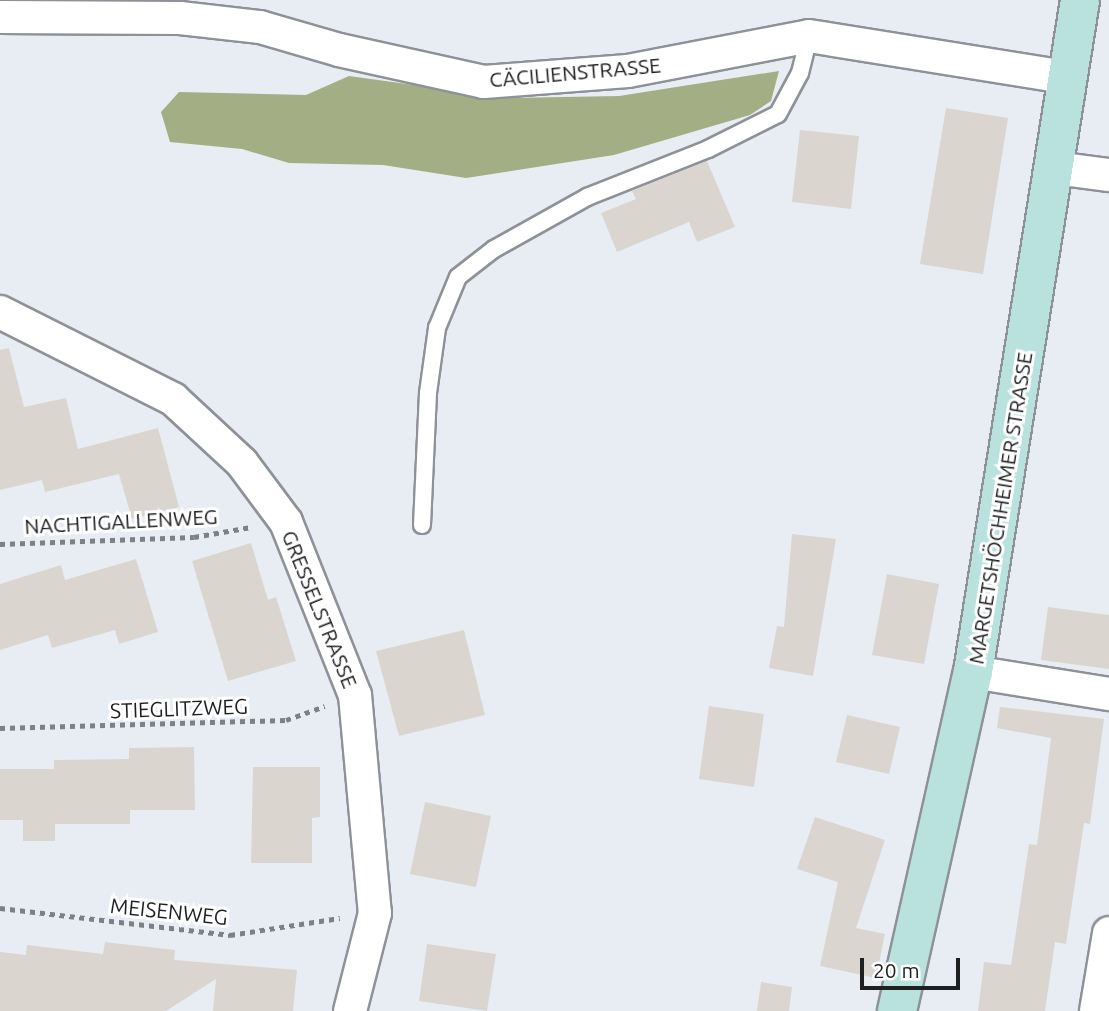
<!DOCTYPE html>
<meta charset="utf-8">
<style>
body{margin:0}
#map{position:relative;width:1109px;height:1011px;overflow:hidden;background:#e8edf3;font-family:Ubuntu,sans-serif}
div>[style]{position:absolute}
[style*='--x']{left:calc(var(--x)*1px);top:calc(var(--y)*1px);width:calc(var(--w)*1px);rotate:calc(var(--a)*1deg)}
.forest>*{inset:0;background:#a4ae85}
.building>*{inset:0;background:#dbd5d0}
.path>*{height:4.5px;margin-top:-2.25px;transform-origin:0;background:repeating-linear-gradient(90deg,#7d8084 0 5px,transparent 0 10px)}
.roads{filter:drop-shadow(2px 0 #8e9298) drop-shadow(-2px 0 #8e9298) drop-shadow(0 2px #8e9298) drop-shadow(0 -2px #8e9298)}
.lane>*{height:16px;margin:-8px;padding:0 8px;transform-origin:8px;border-radius:8px;background:#fff}
.street>*{height:32px;margin:-16px;padding:0 16px;transform-origin:16px;border-radius:16px;background:#fff}
.secondary>*{height:38px;margin:-19px;padding:0 19px;transform-origin:19px;border-radius:19px;background:#b9e2de}
span{translate:-50% -50%;white-space:nowrap;text-align:center;line-height:1.15;-webkit-text-stroke:6px #fff;paint-order:stroke}
.street-label{font-size:21px;color:#1e1f21}
.scale{position:absolute;left:860px;top:958px;width:100px;height:32px;box-sizing:border-box;border:4px solid #1e1f21;border-top:0;padding-left:9px;font-size:21px;line-height:24px;white-space:nowrap;color:#1e1f21;-webkit-text-stroke:5px #fff;paint-order:stroke}
</style>
<div id="map">
<div class="forest">
<i style="clip-path:polygon(779px 71px,771px 101px,750px 115px,614px 155px,466px 178px,383px 165px,289px 163px,242px 149px,170px 142px,161px 112px,179px 92px,306px 95px,349px 76px,508px 98px,619px 96px)"></i>
</div>
<div class="building">
<i style="clip-path:polygon(946px 108px,1008px 118px,983px 274px,920px 264px)"></i>
<i style="clip-path:polygon(800px 130px,859px 136px,851px 209px,792px 202px)"></i>
<i style="clip-path:polygon(707px 161px,735px 227px,697px 242px,689px 222px,617px 252px,601px 213px,636px 199px,632px 191px)"></i>
<i style="clip-path:polygon(9px 348px,24px 407px,66px 398px,78px 449px,158px 428px,179px 507px,132px 519px,119px 474px,45px 492px,42px 480px,0 490px,0 350px)"></i>
<i style="clip-path:polygon(792px 534px,836px 539px,813px 676px,769px 668px,777px 626px,784px 627px)"></i>
<i style="clip-path:polygon(251px 543px,268px 600px,276px 597px,296px 661px,228px 681px,192px 561px)"></i>
<i style="clip-path:polygon(136px 559px,158px 632px,119px 644px,115px 630px,52px 648px,48px 635px,0 650px,0 584px,61px 565px,65px 580px)"></i>
<i style="clip-path:polygon(887px 574px,939px 584px,924px 664px,872px 655px)"></i>
<i style="clip-path:polygon(1048px 607px,1109px 615px,1109px 669px,1041px 660px)"></i>
<i style="clip-path:polygon(464px 630px,485px 715px,399px 736px,376px 651px)"></i>
<i style="clip-path:polygon(709px 706px,764px 714px,754px 787px,699px 779px)"></i>
<i style="clip-path:polygon(1000px 707px,1104px 719px,1090px 824px,1084px 823px,1066px 944px,1055px 942px,1045px 1011px,978px 1011px,984px 962px,1011px 965px,1029px 844px,1037px 845px,1051px 738px,997px 728px)"></i>
<i style="clip-path:polygon(847px 715px,900px 727px,889px 774px,836px 762px)"></i>
<i style="clip-path:polygon(194px 747px,195px 810px,130px 810px,130px 824px,55px 824px,55px 841px,23px 841px,23px 820px,0 820px,0 769px,54px 769px,54px 760px,129px 759px,129px 748px)"></i>
<i style="clip-path:polygon(253px 767px,320px 767px,320px 817px,312px 818px,312px 863px,251px 863px)"></i>
<i style="clip-path:polygon(425px 802px,491px 816px,476px 887px,410px 874px)"></i>
<i style="clip-path:polygon(815px 817px,885px 840px,856px 928px,885px 934px,876px 978px,820px 966px,838px 882px,797px 869px)"></i>
<i style="clip-path:polygon(105px 942px,175px 950px,174px 960px,297px 970px,293px 1011px,213px 1011px,216px 979px,166px 1011px,0 1011px,0 952px,26px 955px,27px 945px,103px 954px)"></i>
<i style="clip-path:polygon(427px 944px,496px 954px,487px 1011px,419px 1001px)"></i>
<i style="clip-path:polygon(761px 982px,792px 987px,789px 1011px,757px 1011px)"></i>
</div>
<div class="path">
<i style="--x:0;--y:544;--w:194;--a:-2.1"></i>
<i style="--x:194;--y:537;--w:58;--a:-10"></i>
<i style="--x:0;--y:728;--w:286;--a:-1.6"></i>
<i style="--x:286;--y:720;--w:41;--a:-19.7"></i>
<i style="--x:0;--y:908;--w:232;--a:6.7"></i>
<i style="--x:230;--y:935;--w:111;--a:-8.8"></i>
</div>
<div class="roads">
<div class="lane">
<i style="--x:422;--y:525;--w:132;--a:-87.4"></i>
<i style="--x:428;--y:393;--w:66;--a:-82.1"></i>
<i style="--x:437;--y:328;--w:55;--a:-67.6"></i>
<i style="--x:458;--y:277;--w:46;--a:-37.9"></i>
<i style="--x:494;--y:249;--w:107;--a:-29.2"></i>
<i style="--x:587;--y:197;--w:130;--a:-21.6"></i>
<i style="--x:708;--y:149;--w:78;--a:-26.6"></i>
<i style="--x:778;--y:114;--w:47;--a:-61.8"></i>
<i style="--x:800;--y:73;--w:38;--a:-76"></i>
</div>
<div class="street">
<i style="--x:0;--y:17;--w:180;--a:0.3"></i>
<i style="--x:180;--y:18;--w:81;--a:6.4"></i>
<i style="--x:260;--y:27;--w:82;--a:16.2"></i>
<i style="--x:339;--y:50;--w:148;--a:12.4"></i>
<i style="--x:484;--y:82;--w:144;--a:-4.4"></i>
<i style="--x:628;--y:71;--w:184;--a:-10.9"></i>
<i style="--x:809;--y:36;--w:260;--a:9.1"></i>
<i style="--x:1055;--y:168;--w:54;--a:7.4"></i>
<i style="--x:0;--y:312;--w:194;--a:26.7"></i>
<i style="--x:173;--y:399;--w:94;--a:42.8"></i>
<i style="--x:242;--y:463;--w:74;--a:53.3"></i>
<i style="--x:286;--y:522;--w:186;--a:68.3"></i>
<i style="--x:355;--y:695;--w:219;--a:84.8"></i>
<i style="--x:375;--y:913;--w:101;--a:104.3"></i>
<i style="--x:973;--y:672;--w:138;--a:9.2"></i>
<i style="--x:1096;--y:1011;--w:79;--a:-80.5"></i>
</div>
<div class="secondary">
<i style="--x:897;--y:1011;--w:347;--a:-77.4"></i>
<i style="--x:973;--y:672;--w:680;--a:-80.95"></i>
</div>
</div>
<div class="street-label">
<span style="left:575px;top:72px;rotate:-5deg">CÄCILIENSTRASSE</span>
<span style="left:1000px;top:508px;rotate:-81deg">MARGETSHÖCHHEIMER STRASSE</span>
<span style="left:121px;top:521px;rotate:-3deg">NACHTIGALLENWEG</span>
<span style="left:320px;top:609px;rotate:68deg">GRESSELSTRASSE</span>
<span style="left:179px;top:708px;rotate:-2deg">STIEGLITZWEG</span>
<span style="left:169px;top:911px;rotate:6deg">MEISENWEG</span>
</div>
<div class="scale">20 m</div>
</div>
